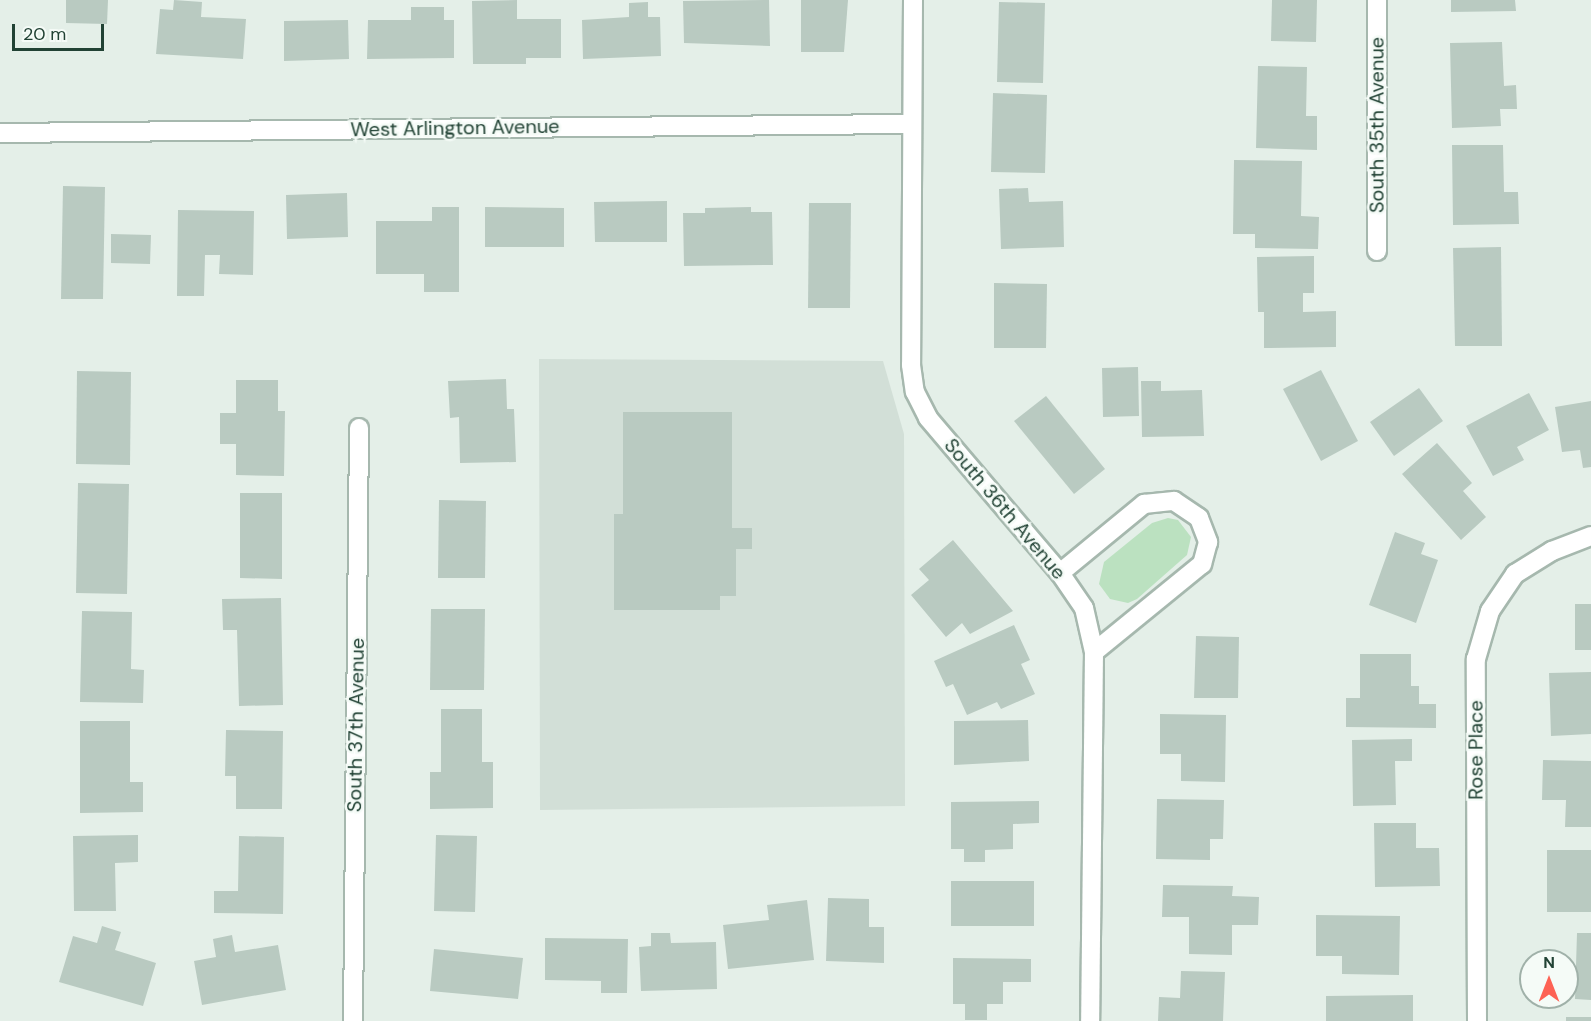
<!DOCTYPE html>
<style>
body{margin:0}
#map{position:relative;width:1591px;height:1021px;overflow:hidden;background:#e4efe8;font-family:"DM Sans",sans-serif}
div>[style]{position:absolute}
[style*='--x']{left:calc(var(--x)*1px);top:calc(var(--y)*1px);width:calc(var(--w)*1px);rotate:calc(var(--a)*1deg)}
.built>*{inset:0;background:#d2dfd7}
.green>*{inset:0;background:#bbe1c0}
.building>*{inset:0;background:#b9cac1}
.roads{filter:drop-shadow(2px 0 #a6b8ae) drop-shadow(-2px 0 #a6b8ae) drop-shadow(0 2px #a6b8ae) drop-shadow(0 -2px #a6b8ae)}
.street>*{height:18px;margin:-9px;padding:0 9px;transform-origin:9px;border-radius:9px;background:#fff}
span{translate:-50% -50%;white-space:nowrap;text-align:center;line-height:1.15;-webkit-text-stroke:5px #f5fbf7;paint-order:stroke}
.street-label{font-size:20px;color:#214234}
.north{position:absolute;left:1519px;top:949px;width:60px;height:60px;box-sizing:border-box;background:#f5fbf7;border:2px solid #a0b1a9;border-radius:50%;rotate:0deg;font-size:16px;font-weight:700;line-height:24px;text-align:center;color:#214234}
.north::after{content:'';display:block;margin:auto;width:21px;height:27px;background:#fd6254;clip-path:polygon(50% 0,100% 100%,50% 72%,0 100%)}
.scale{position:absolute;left:12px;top:24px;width:92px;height:27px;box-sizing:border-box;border:3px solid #214234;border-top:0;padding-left:8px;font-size:18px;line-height:21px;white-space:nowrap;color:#214234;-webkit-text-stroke:4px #f5fbf7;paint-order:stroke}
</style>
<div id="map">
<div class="built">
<i style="clip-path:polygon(539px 359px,883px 361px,904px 434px,905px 806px,540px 810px)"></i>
</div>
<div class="green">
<i style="clip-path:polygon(1168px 518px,1178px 520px,1191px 537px,1187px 555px,1137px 599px,1128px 603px,1110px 599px,1099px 584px,1104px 562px,1152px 523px)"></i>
</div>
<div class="building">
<i style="clip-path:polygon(66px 0,108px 0,107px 24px,66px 23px)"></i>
<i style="clip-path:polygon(174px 0,202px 2px,201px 17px,246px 19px,243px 59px,156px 54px,160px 9px,173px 10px)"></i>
<i style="clip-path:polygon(517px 0,517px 19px,561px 19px,561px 58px,526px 58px,526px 64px,473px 64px,472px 1px)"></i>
<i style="clip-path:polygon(765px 0,769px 0,770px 46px,684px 43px,683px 1px)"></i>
<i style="clip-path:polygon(801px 0,848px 0,844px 52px,801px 52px)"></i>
<i style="clip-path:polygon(1272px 0,1317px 0,1316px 42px,1271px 41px)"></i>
<i style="clip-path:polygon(1451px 0,1515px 0,1516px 11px,1451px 12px)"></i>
<i style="clip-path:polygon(648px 2px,648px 17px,660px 17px,661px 56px,583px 59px,582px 20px,629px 17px,629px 3px)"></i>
<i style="clip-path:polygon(999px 2px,1045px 3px,1043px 83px,997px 82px)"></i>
<i style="clip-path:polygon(411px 7px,444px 7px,444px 20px,454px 20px,454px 58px,367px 59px,368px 20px,411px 20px)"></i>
<i style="clip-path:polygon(348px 20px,349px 59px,284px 61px,284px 21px)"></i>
<i style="clip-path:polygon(1502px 42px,1504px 86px,1516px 85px,1517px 109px,1500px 109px,1501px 126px,1452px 128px,1450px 43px)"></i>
<i style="clip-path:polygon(1258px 66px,1307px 67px,1306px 116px,1317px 116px,1317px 150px,1256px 148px)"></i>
<i style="clip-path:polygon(993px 93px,1047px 95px,1045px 173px,991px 172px)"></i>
<i style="clip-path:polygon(1452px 145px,1503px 145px,1504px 192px,1518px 192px,1519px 224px,1453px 225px)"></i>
<i style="clip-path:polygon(1234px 160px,1302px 161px,1301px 216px,1319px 217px,1318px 249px,1255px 248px,1255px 234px,1233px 234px)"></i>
<i style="clip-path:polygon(63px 186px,105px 187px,103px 299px,61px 299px)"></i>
<i style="clip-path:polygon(1028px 188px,1029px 202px,1063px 201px,1064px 247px,1001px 249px,999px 189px)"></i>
<i style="clip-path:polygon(347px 193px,348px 237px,287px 239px,286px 195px)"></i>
<i style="clip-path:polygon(667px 201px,667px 242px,595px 242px,594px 202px)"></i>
<i style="clip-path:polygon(809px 203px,851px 203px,850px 308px,808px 308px)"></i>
<i style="clip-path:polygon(432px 207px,459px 207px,459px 292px,424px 292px,424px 274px,376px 274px,376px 221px,432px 221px)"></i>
<i style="clip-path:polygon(485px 207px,564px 208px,564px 247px,485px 247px)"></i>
<i style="clip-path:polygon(751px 207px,751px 212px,772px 212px,773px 265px,684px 266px,683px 213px,705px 213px,705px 208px)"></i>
<i style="clip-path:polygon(178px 210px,254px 211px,253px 275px,219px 274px,220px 255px,205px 255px,204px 296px,177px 296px)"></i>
<i style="clip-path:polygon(111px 234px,151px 235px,150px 264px,111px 263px)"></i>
<i style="clip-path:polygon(1501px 247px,1502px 346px,1455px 346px,1453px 248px)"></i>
<i style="clip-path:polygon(1314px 256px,1314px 293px,1303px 293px,1303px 312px,1336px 311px,1336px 347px,1264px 348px,1264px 312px,1258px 312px,1257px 257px)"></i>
<i style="clip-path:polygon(994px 283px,1047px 284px,1046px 348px,994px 348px)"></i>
<i style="clip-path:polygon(1138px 367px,1139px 416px,1103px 417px,1102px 368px)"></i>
<i style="clip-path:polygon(1321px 370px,1358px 441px,1321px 461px,1283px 389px)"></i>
<i style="clip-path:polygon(77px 371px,131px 372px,130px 465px,76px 464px)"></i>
<i style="clip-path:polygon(506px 379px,507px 409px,514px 409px,516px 462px,460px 463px,459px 417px,450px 418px,448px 381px)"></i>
<i style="clip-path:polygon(236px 380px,278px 380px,278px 411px,285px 411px,284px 476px,236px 475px,236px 444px,220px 444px,220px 413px,236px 413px)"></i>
<i style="clip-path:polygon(1141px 381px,1161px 381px,1161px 391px,1202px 390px,1204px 436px,1142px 437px)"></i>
<i style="clip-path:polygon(1419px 388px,1443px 421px,1394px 456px,1370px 422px)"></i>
<i style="clip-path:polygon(1529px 393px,1549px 430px,1517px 447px,1524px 460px,1493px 476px,1466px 426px)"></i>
<i style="clip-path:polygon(1046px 396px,1105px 469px,1074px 494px,1014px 421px)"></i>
<i style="clip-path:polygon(1591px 401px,1591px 467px,1583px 468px,1580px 450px,1562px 452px,1555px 407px)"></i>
<i style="clip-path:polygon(623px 412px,732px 412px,732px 528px,752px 528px,752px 549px,736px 549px,736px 596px,720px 596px,720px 610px,614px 610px,614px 514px,623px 514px)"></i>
<i style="clip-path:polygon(1437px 443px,1472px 483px,1463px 491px,1486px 517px,1461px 540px,1402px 474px)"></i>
<i style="clip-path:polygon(78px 483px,129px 484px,127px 594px,76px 593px)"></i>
<i style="clip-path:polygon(240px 493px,282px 493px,282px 579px,240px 578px)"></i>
<i style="clip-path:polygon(439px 500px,486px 501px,485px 578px,438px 578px)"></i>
<i style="clip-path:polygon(1395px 532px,1425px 543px,1421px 554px,1438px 560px,1416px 623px,1369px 605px)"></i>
<i style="clip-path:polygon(953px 540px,1013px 611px,970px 634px,962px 623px,946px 637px,911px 595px,929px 580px,919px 569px)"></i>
<i style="clip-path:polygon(281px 598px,283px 705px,239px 706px,237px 630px,223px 630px,222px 599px)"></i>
<i style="clip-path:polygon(1575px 604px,1591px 604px,1591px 650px,1575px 650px)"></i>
<i style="clip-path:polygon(431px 609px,485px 609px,484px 690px,430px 690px)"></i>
<i style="clip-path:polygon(82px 611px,132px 612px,131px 669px,144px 670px,143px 703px,80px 702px)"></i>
<i style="clip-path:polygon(1014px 625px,1030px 660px,1021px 664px,1035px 694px,1001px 709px,997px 702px,967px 715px,953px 684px,946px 687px,934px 661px)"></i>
<i style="clip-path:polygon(1196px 636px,1239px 637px,1238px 698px,1194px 698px)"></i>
<i style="clip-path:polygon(1360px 654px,1411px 654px,1411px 686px,1419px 686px,1419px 704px,1436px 704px,1436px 728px,1346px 727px,1346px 698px,1360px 698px)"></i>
<i style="clip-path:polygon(1591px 672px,1591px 734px,1551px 736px,1549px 673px)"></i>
<i style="clip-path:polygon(441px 709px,482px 709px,482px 762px,493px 762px,493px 808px,430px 809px,430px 772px,441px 772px)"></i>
<i style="clip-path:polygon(1160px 714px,1226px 715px,1225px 782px,1181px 781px,1181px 754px,1160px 754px)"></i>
<i style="clip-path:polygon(1028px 720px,1029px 761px,954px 765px,954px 721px)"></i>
<i style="clip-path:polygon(80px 721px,130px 721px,130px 782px,143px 782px,143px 812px,80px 813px)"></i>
<i style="clip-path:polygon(226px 730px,283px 731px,282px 809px,236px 809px,236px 776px,225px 776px)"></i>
<i style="clip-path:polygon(1412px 739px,1412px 761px,1395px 761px,1396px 805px,1353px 806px,1352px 740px)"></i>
<i style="clip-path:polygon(1543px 760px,1591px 761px,1591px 827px,1565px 827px,1566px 800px,1542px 800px)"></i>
<i style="clip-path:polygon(1157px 799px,1224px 800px,1223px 839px,1210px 839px,1210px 860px,1156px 859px)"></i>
<i style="clip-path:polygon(1039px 801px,1039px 823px,1013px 824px,1013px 849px,985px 850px,985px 862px,964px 862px,964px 849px,951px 849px,951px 802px)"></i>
<i style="clip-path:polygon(1374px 823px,1416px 823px,1416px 848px,1439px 848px,1440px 886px,1375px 887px)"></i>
<i style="clip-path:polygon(138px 835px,138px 862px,115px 863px,116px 911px,74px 911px,73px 836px)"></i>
<i style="clip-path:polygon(436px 835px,477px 836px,475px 912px,434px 911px)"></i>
<i style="clip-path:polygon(239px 836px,284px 837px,283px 914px,214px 913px,214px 891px,238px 891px)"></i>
<i style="clip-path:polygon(1547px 850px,1591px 850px,1591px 912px,1547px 912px)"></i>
<i style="clip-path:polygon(951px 881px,1034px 881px,1034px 926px,951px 926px)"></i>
<i style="clip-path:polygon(1163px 885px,1233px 886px,1232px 896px,1259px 897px,1258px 925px,1232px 925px,1232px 955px,1189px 954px,1189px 917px,1162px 917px)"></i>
<i style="clip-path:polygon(828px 898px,869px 899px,869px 927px,884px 927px,884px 963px,826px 961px)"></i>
<i style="clip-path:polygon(807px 900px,814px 960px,728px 969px,723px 925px,769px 920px,767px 905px)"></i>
<i style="clip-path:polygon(1316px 915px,1400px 916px,1399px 975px,1342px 974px,1342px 956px,1316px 956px)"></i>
<i style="clip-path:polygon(102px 926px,121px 932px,115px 950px,156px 963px,143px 1006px,59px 982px,73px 936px,97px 943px)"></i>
<i style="clip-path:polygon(651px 933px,670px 933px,671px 943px,716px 942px,717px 989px,641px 991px,639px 947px,651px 946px)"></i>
<i style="clip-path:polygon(1577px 933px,1591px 933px,1591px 1000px,1575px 999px)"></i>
<i style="clip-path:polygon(232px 935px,235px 952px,278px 945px,286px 990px,202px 1005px,194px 961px,216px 957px,213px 939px)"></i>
<i style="clip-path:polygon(545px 938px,628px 939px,627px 993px,601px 993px,601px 981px,545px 980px)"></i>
<i style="clip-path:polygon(434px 949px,523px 958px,518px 999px,430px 991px)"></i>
<i style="clip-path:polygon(953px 958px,1031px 959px,1031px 982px,1003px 982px,1003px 1004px,987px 1004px,987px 1020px,965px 1020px,965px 1004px,953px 1004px)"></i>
<i style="clip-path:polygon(1181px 971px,1225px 972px,1223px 1021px,1158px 1021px,1159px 997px,1180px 998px)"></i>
<i style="clip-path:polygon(1413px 995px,1413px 1021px,1326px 1021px,1326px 996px)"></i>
<i style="clip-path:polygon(1566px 1017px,1591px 1017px,1591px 1021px,1566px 1021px)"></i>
</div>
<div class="roads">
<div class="street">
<i style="--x:913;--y:0;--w:365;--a:90.3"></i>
<i style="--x:911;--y:365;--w:27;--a:82"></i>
<i style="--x:915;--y:392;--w:29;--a:63"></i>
<i style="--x:928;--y:418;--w:204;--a:49.6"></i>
<i style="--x:1060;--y:573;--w:42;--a:55.6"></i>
<i style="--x:1084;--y:608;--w:45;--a:77.2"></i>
<i style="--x:1094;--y:652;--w:369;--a:90.6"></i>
<i style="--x:0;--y:133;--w:910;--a:-0.57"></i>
<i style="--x:1377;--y:251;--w:251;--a:-90"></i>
<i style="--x:1060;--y:573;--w:109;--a:-39.4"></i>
<i style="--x:1144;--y:504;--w:30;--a:-6"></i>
<i style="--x:1174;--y:501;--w:30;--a:34"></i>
<i style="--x:1199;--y:518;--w:26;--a:69"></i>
<i style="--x:1208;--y:542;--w:23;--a:105"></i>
<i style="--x:1202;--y:564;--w:139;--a:140.8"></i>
<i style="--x:353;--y:1021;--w:593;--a:-89.42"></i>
<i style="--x:1477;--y:1021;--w:362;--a:-90.2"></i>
<i style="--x:1476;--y:659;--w:50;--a:-73.7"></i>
<i style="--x:1490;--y:611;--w:45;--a:-56"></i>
<i style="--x:1515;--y:574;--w:44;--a:-31.9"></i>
<i style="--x:1552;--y:551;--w:42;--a:-21"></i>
</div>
</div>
<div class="street-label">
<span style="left:1377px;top:125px;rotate:-90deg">South 35th Avenue</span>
<span style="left:455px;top:128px;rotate:-1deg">West Arlington Avenue</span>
<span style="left:1005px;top:509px;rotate:50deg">South 36th Avenue</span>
<span style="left:356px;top:725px;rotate:-89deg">South 37th Avenue</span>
<span style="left:1476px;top:750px;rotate:-90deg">Rose Place</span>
</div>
<div class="north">N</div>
<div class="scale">20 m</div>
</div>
